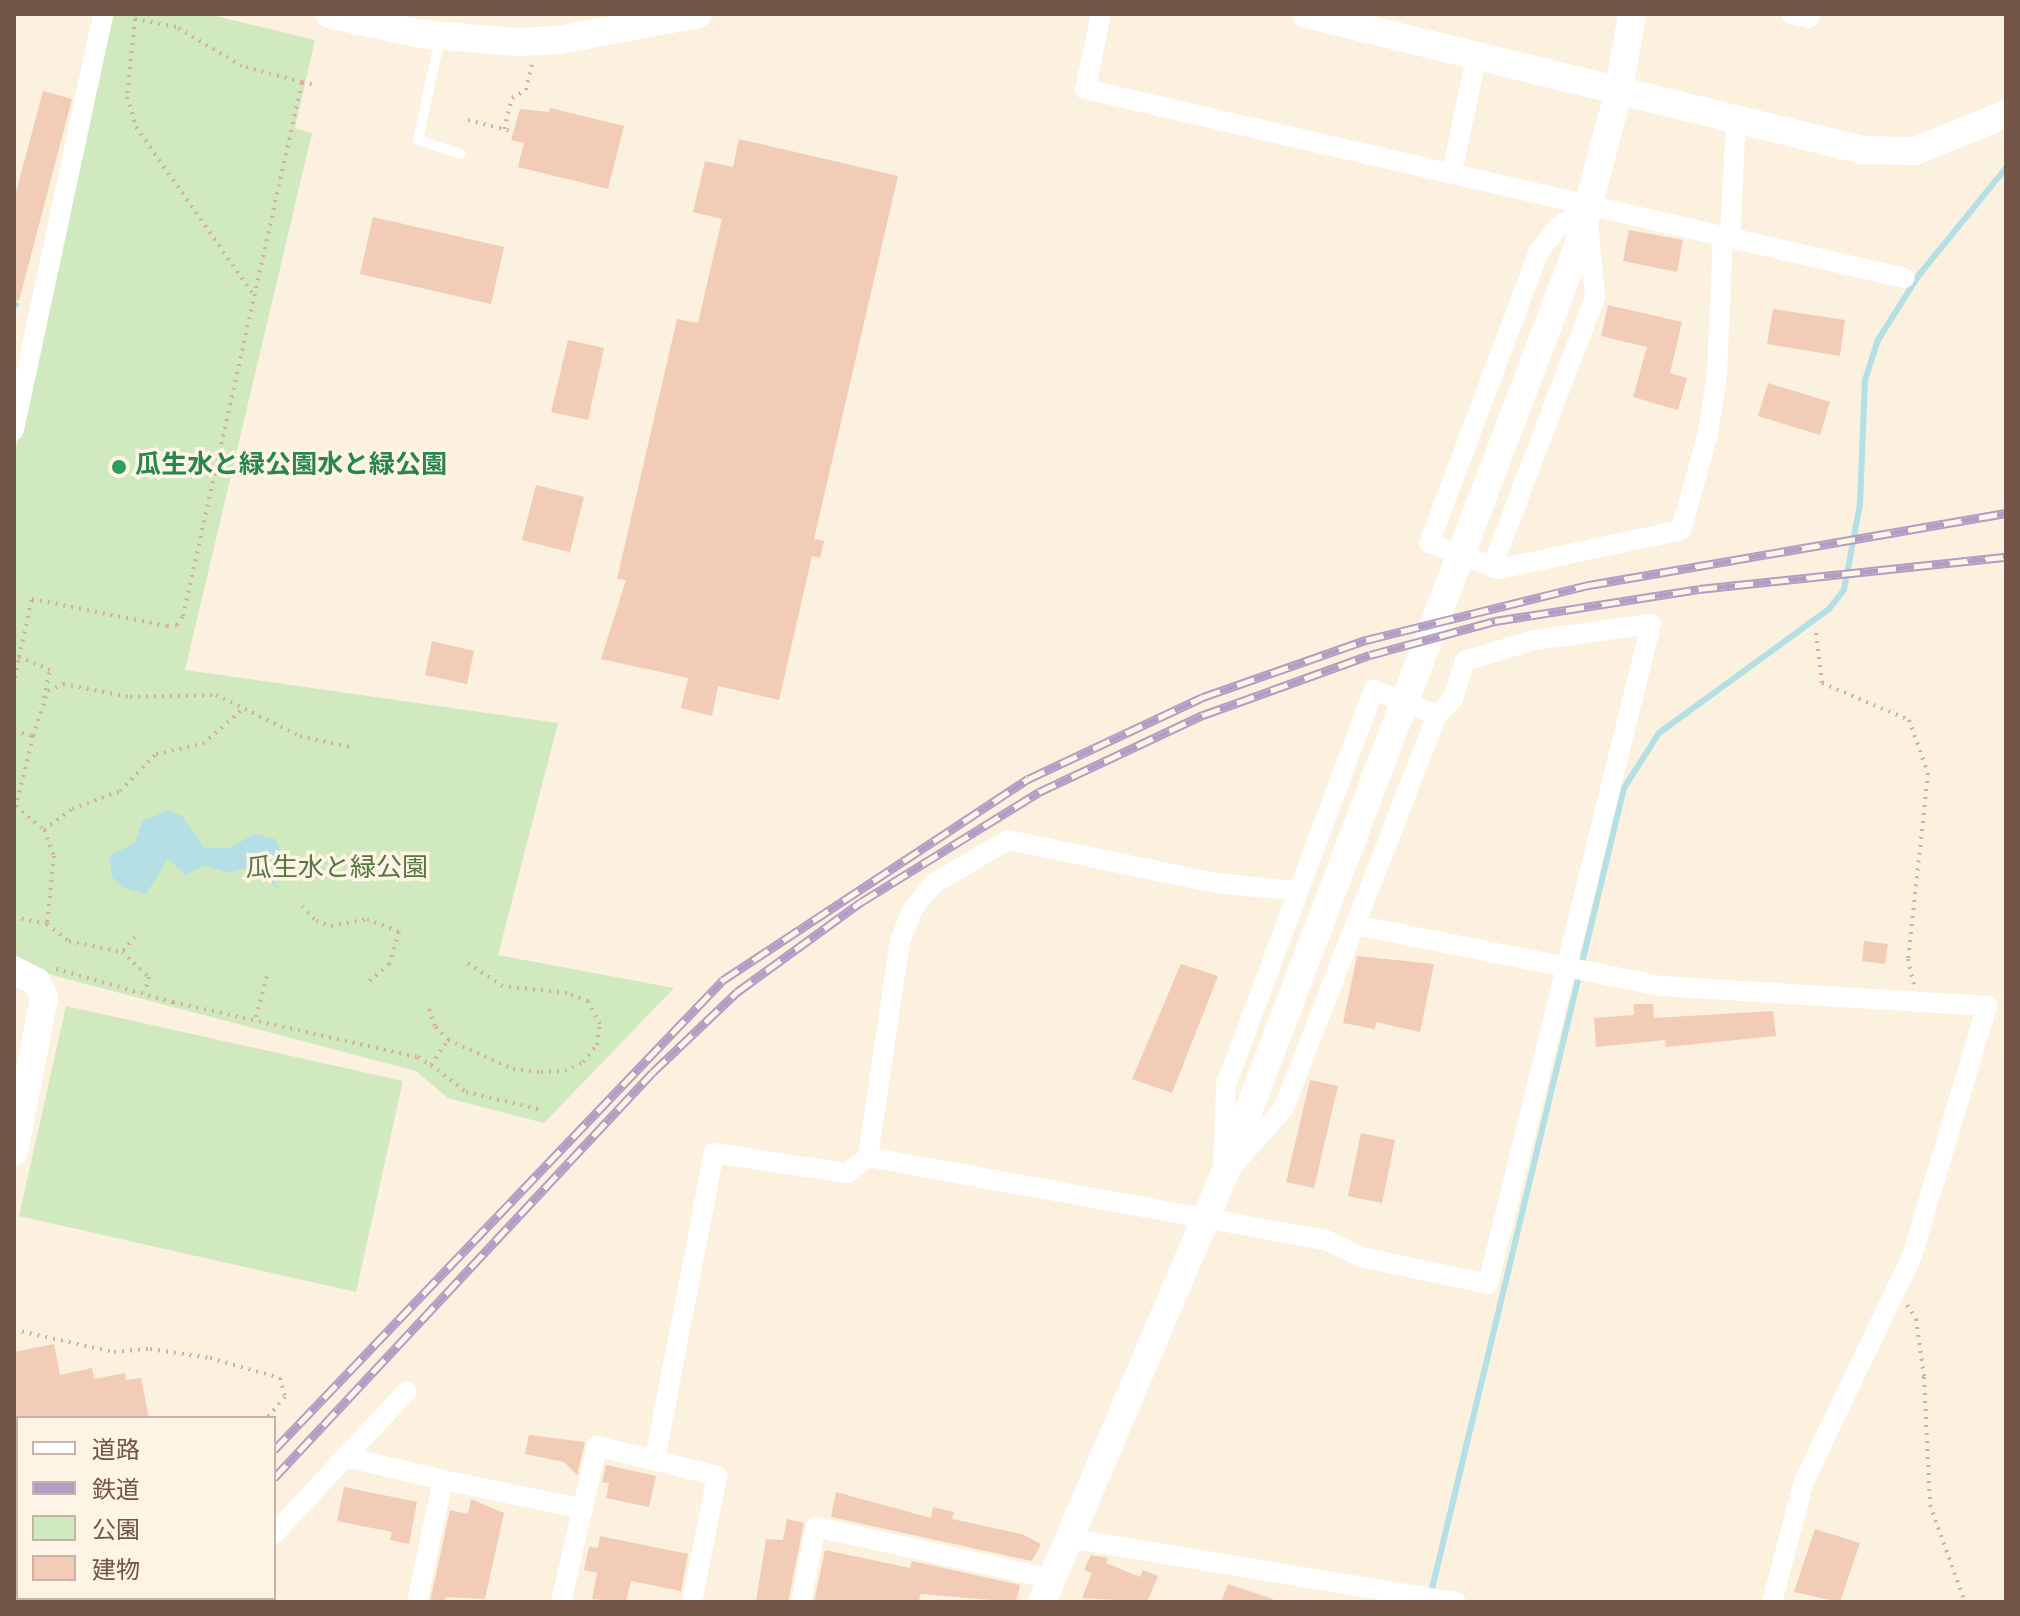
<!DOCTYPE html>
<meta charset="utf-8">
<style>
body{margin:0}
#map{position:relative;width:2020px;height:1616px;overflow:hidden;background:#fcf0df;font-family:Overpass,"Noto Sans JP",sans-serif}
div>[style]{position:absolute}
[style*='--x']{left:calc(var(--x)*1px);top:calc(var(--y)*1px);width:calc(var(--w)*1px);rotate:calc(var(--a)*1deg)}
.green>*{inset:0;background:#d0e9be}
.water>*{inset:0;background:#b4dfe5}
.stream>*{height:6px;margin:-3px;padding:0 3px;transform-origin:3px;border-radius:3px;background:#b4dfe5}
.building>*{inset:0;background:#f2ccb6}
.path>*{height:4px;margin-top:-2px;transform-origin:0;background:repeating-linear-gradient(90deg,#d6b09a 0 2px,transparent 0 8px)}
.lane>*{height:10px;margin:-5px;padding:0 5px;transform-origin:5px;border-radius:5px;background:#fff}
.street>*{height:20px;margin:-10px;padding:0 10px;transform-origin:10px;border-radius:10px;background:#fff}
.secondary>*{height:28px;margin:-14px;padding:0 14px;transform-origin:14px;border-radius:14px;background:#fff}
.rail>*{height:9px;margin-top:-4.5px;transform-origin:0;background:repeating-linear-gradient(90deg,#fff4e5 0 18px,#b29ec4 0 36px);box-sizing:border-box;border-block:2px solid #b29ec4}
.dots>*{width:22px;height:22px;translate:-50% -50%;box-sizing:border-box;border:4px solid #fff4e5;border-radius:50%}
span{translate:-50% -50%;white-space:nowrap;text-align:center;line-height:1.15;-webkit-text-stroke:7px #fff4e5;paint-order:stroke}
.leisure-label{font-size:26px;color:#27864d;font-weight:700}
.left{translate:0 -50%;text-align:left}
.park-label{font-size:26px;color:#51783f}
.frame{position:absolute;inset:0;border:16px solid #725547;pointer-events:none}
.legend{position:absolute;left:16px;top:1416px;width:260px;height:184px;box-sizing:border-box;background:#fff4e5;border:2px solid #c7b4a6;margin:0;padding:10px 14px;list-style:none;font-size:24px;color:#725547}
.legend li{display:flex;align-items:center;gap:16px;height:40px}
.legend b{width:40px;border:2px solid #c7b4a6}
</style>
<div id="map">
<div class="green">
<i style="clip-path:polygon(114px 14px,207px 14px,315px 40px,295px 128px,312px 133px,185px 670px,558px 723px,498px 955px,674px 988px,544px 1123px,448px 1098px,416px 1071px,14px 965px,14px 457px)"></i>
<i style="clip-path:polygon(66px 1006px,403px 1081px,356px 1292px,19px 1216px)"></i>
</div>
<div class="water">
<i style="clip-path:polygon(170px 810px,182px 816px,204px 847px,227px 849px,255px 834px,275px 839px,282px 854px,275px 883px,282px 891px,248px 868px,228px 873px,205px 865px,186px 875px,168px 859px,146px 894px,122px 887px,112px 877px,109px 856px,135px 843px,142px 821px)"></i>
</div>
<div class="stream">
<i style="--x:14;--y:304;--w:2;--a:27"></i>
<i style="--x:1431;--y:1593;--w:828;--a:-76.52"></i>
<i style="--x:1624;--y:788;--w:65;--a:-57.5"></i>
<i style="--x:1659;--y:733;--w:210;--a:-36.1"></i>
<i style="--x:1829;--y:609;--w:24;--a:-52"></i>
<i style="--x:1844;--y:590;--w:87;--a:-79.5"></i>
<i style="--x:1860;--y:504;--w:124;--a:-87.7"></i>
<i style="--x:1865;--y:380;--w:42;--a:-72"></i>
<i style="--x:1878;--y:340;--w:77;--a:-57.8"></i>
<i style="--x:1919;--y:275;--w:138;--a:-50.9"></i>
</div>
<div class="building">
<i style="clip-path:polygon(43px 91px,72px 99px,19px 301px,14px 300px,14px 200px)"></i>
<i style="clip-path:polygon(550px 108px,624px 126px,608px 189px,518px 167px,524px 143px,511px 140px,520px 109px,549px 112px)"></i>
<i style="clip-path:polygon(739px 139px,898px 176px,814px 539px,824px 541px,820px 558px,812px 556px,779px 700px,718px 686px,712px 716px,681px 708px,688px 678px,601px 659px,626px 580px,617px 579px,677px 319px,698px 323px,722px 219px,693px 212px,705px 161px,733px 167px)"></i>
<i style="clip-path:polygon(373px 217px,504px 247px,491px 304px,360px 274px)"></i>
<i style="clip-path:polygon(1629px 230px,1683px 240px,1677px 272px,1623px 261px)"></i>
<i style="clip-path:polygon(1608px 305px,1682px 322px,1670px 373px,1687px 378px,1678px 410px,1633px 397px,1647px 347px,1601px 336px)"></i>
<i style="clip-path:polygon(1773px 309px,1845px 320px,1840px 356px,1767px 344px)"></i>
<i style="clip-path:polygon(568px 340px,604px 348px,588px 420px,551px 412px)"></i>
<i style="clip-path:polygon(1768px 383px,1830px 402px,1820px 435px,1758px 416px)"></i>
<i style="clip-path:polygon(536px 485px,584px 497px,570px 552px,522px 540px)"></i>
<i style="clip-path:polygon(432px 641px,474px 651px,467px 684px,425px 675px)"></i>
<i style="clip-path:polygon(1864px 941px,1888px 944px,1885px 964px,1862px 961px)"></i>
<i style="clip-path:polygon(1357px 956px,1434px 964px,1420px 1032px,1376px 1022px,1375px 1029px,1343px 1023px)"></i>
<i style="clip-path:polygon(1181px 964px,1218px 976px,1172px 1093px,1132px 1079px)"></i>
<i style="clip-path:polygon(1634px 1004px,1653px 1004px,1654px 1018px,1773px 1011px,1776px 1036px,1666px 1047px,1665px 1040px,1596px 1047px,1594px 1018px,1634px 1015px)"></i>
<i style="clip-path:polygon(1310px 1080px,1338px 1086px,1314px 1188px,1286px 1182px)"></i>
<i style="clip-path:polygon(1361px 1133px,1395px 1140px,1382px 1203px,1348px 1196px)"></i>
<i style="clip-path:polygon(54px 1344px,60px 1375px,92px 1368px,94px 1379px,125px 1373px,126px 1380px,141px 1378px,149px 1418px,14px 1418px,14px 1352px)"></i>
<i style="clip-path:polygon(529px 1435px,585px 1442px,577px 1475px,564px 1462px,525px 1454px)"></i>
<i style="clip-path:polygon(606px 1465px,656px 1476px,649px 1507px,606px 1498px,609px 1483px,602px 1482px)"></i>
<i style="clip-path:polygon(344px 1487px,417px 1502px,409px 1544px,390px 1540px,392px 1532px,337px 1521px)"></i>
<i style="clip-path:polygon(836px 1492px,931px 1518px,933px 1507px,954px 1512px,952px 1519px,1022px 1534px,1041px 1544px,1032px 1561px,831px 1517px)"></i>
<i style="clip-path:polygon(471px 1499px,504px 1513px,485px 1599px,446px 1597px,444px 1602px,430px 1602px,450px 1510px,468px 1514px)"></i>
<i style="clip-path:polygon(787px 1519px,804px 1523px,788px 1602px,756px 1602px,766px 1539px,783px 1540px)"></i>
<i style="clip-path:polygon(1815px 1529px,1860px 1543px,1840px 1602px,1794px 1592px)"></i>
<i style="clip-path:polygon(600px 1536px,688px 1554px,681px 1591px,631px 1581px,626px 1602px,592px 1599px,597px 1573px,584px 1570px,589px 1547px,598px 1548px)"></i>
<i style="clip-path:polygon(825px 1550px,910px 1568px,912px 1561px,1020px 1585px,1016px 1602px,920px 1594px,919px 1602px,814px 1602px)"></i>
<i style="clip-path:polygon(1091px 1555px,1108px 1558px,1106px 1563px,1140px 1577px,1143px 1570px,1158px 1576px,1147px 1602px,1082px 1598px,1092px 1573px,1084px 1570px)"></i>
<i style="clip-path:polygon(1228px 1584px,1273px 1599px,1273px 1602px,1221px 1602px)"></i>
</div>
<div class="path">
<i style="--x:302;--y:82;--w:12;--a:14"></i>
<i style="--x:468;--y:120;--w:44;--a:14.3"></i>
<i style="--x:504;--y:129;--w:32;--a:-76"></i>
<i style="--x:512;--y:98;--w:16;--a:-30"></i>
<i style="--x:526;--y:90;--w:26;--a:-77"></i>
<i style="--x:1816;--y:633;--w:50;--a:83.2"></i>
<i style="--x:1822;--y:683;--w:95;--a:23"></i>
<i style="--x:1909;--y:720;--w:56;--a:70.3"></i>
<i style="--x:1928;--y:773;--w:187;--a:96.1"></i>
<i style="--x:1908;--y:959;--w:26;--a:77"></i>
<i style="--x:15;--y:678;--w:21;--a:-79"></i>
<i style="--x:44;--y:698;--w:29;--a:-78"></i>
<i style="--x:50;--y:670;--w:34;--a:-157"></i>
<i style="--x:19;--y:657;--w:59;--a:-77.4"></i>
<i style="--x:32;--y:599;--w:138;--a:11.3"></i>
<i style="--x:167;--y:626;--w:10;--a:-6"></i>
<i style="--x:177;--y:625;--w:11;--a:-56"></i>
<i style="--x:183;--y:616;--w:547;--a:-77.44"></i>
<i style="--x:302;--y:82;--w:62;--a:-165.1"></i>
<i style="--x:242;--y:66;--w:77;--a:-149.4"></i>
<i style="--x:176;--y:27;--w:42;--a:-169"></i>
<i style="--x:135;--y:19;--w:78;--a:95.9"></i>
<i style="--x:127;--y:97;--w:31;--a:73"></i>
<i style="--x:136;--y:127;--w:204;--a:55"></i>
<i style="--x:14;--y:731;--w:20;--a:15"></i>
<i style="--x:33;--y:736;--w:72;--a:103.7"></i>
<i style="--x:16;--y:806;--w:37;--a:41"></i>
<i style="--x:44;--y:830;--w:28;--a:69"></i>
<i style="--x:54;--y:856;--w:68;--a:95.9"></i>
<i style="--x:47;--y:924;--w:34;--a:-168"></i>
<i style="--x:33;--y:736;--w:47;--a:-71.6"></i>
<i style="--x:48;--y:691;--w:17;--a:-25"></i>
<i style="--x:63;--y:684;--w:68;--a:11"></i>
<i style="--x:130;--y:697;--w:86;--a:-1.3"></i>
<i style="--x:216;--y:695;--w:93;--a:26"></i>
<i style="--x:300;--y:736;--w:51;--a:12.4"></i>
<i style="--x:44;--y:830;--w:35;--a:-37"></i>
<i style="--x:72;--y:809;--w:51;--a:-20.6"></i>
<i style="--x:120;--y:791;--w:52;--a:-45.8"></i>
<i style="--x:156;--y:754;--w:48;--a:-12"></i>
<i style="--x:203;--y:744;--w:56;--a:-41.4"></i>
<i style="--x:302;--y:906;--w:21;--a:47"></i>
<i style="--x:316;--y:921;--w:16;--a:18"></i>
<i style="--x:331;--y:926;--w:37;--a:-11"></i>
<i style="--x:367;--y:919;--w:35;--a:22"></i>
<i style="--x:399;--y:932;--w:34;--a:107"></i>
<i style="--x:389;--y:964;--w:32;--a:139"></i>
<i style="--x:47;--y:924;--w:28;--a:38"></i>
<i style="--x:69;--y:941;--w:54;--a:11.7"></i>
<i style="--x:135;--y:937;--w:20;--a:131"></i>
<i style="--x:122;--y:952;--w:37;--a:43"></i>
<i style="--x:149;--y:977;--w:16;--a:105"></i>
<i style="--x:56;--y:969;--w:122;--a:15.8"></i>
<i style="--x:173;--y:1002;--w:251;--a:12.7"></i>
<i style="--x:418;--y:1057;--w:15;--a:32"></i>
<i style="--x:431;--y:1065;--w:30;--a:-56"></i>
<i style="--x:448;--y:1040;--w:19;--a:-133"></i>
<i style="--x:435;--y:1026;--w:23;--a:-110"></i>
<i style="--x:256;--y:1017;--w:47;--a:-75.1"></i>
<i style="--x:448;--y:1040;--w:71;--a:24"></i>
<i style="--x:513;--y:1069;--w:28;--a:6"></i>
<i style="--x:541;--y:1072;--w:24;--a:-2"></i>
<i style="--x:565;--y:1071;--w:20;--a:-27"></i>
<i style="--x:583;--y:1062;--w:22;--a:-51"></i>
<i style="--x:597;--y:1045;--w:21;--a:-82"></i>
<i style="--x:600;--y:1024;--w:26;--a:-118"></i>
<i style="--x:588;--y:1001;--w:22;--a:-159"></i>
<i style="--x:567;--y:993;--w:64;--a:-173.8"></i>
<i style="--x:503;--y:986;--w:44;--a:-147"></i>
<i style="--x:431;--y:1065;--w:44;--a:37.6"></i>
<i style="--x:466;--y:1092;--w:79;--a:13.2"></i>
<i style="--x:1907;--y:1305;--w:17;--a:57"></i>
<i style="--x:1916;--y:1319;--w:59;--a:82.1"></i>
<i style="--x:1924;--y:1377;--w:128;--a:87.3"></i>
<i style="--x:1930;--y:1505;--w:103;--a:70.2"></i>
<i style="--x:14;--y:1330;--w:102;--a:12.4"></i>
<i style="--x:114;--y:1352;--w:36;--a:-5"></i>
<i style="--x:150;--y:1349;--w:61;--a:8.5"></i>
<i style="--x:210;--y:1358;--w:73;--a:15.9"></i>
<i style="--x:280;--y:1378;--w:20;--a:75"></i>
<i style="--x:285;--y:1397;--w:28;--a:131"></i>
</div>
<div class="lane">
<i style="--x:440;--y:38;--w:104;--a:102.2"></i>
<i style="--x:418;--y:140;--w:45;--a:18"></i>
</div>
<div class="street">
<i style="--x:1101;--y:14;--w:77;--a:102"></i>
<i style="--x:1085;--y:89;--w:841;--a:12.99"></i>
<i style="--x:1791;--y:14;--w:18;--a:13"></i>
<i style="--x:1809;--y:18;--w:4;--a:-76"></i>
<i style="--x:1452;--y:173;--w:123;--a:-78.2"></i>
<i style="--x:1590;--y:206;--w:38;--a:147"></i>
<i style="--x:1558;--y:227;--w:31;--a:128"></i>
<i style="--x:1539;--y:251;--w:312;--a:110.6"></i>
<i style="--x:1429;--y:543;--w:75;--a:20.4"></i>
<i style="--x:1499;--y:569;--w:186;--a:-12.1"></i>
<i style="--x:1681;--y:530;--w:101;--a:-74.4"></i>
<i style="--x:1708;--y:433;--w:60;--a:-81.3"></i>
<i style="--x:1717;--y:374;--w:137;--a:-87.5"></i>
<i style="--x:1730;--y:238;--w:118;--a:-87.1"></i>
<i style="--x:14;--y:430;--w:425;--a:-77.9"></i>
<i style="--x:1492;--y:567;--w:289;--a:-69.1"></i>
<i style="--x:1595;--y:297;--w:77;--a:-95.2"></i>
<i style="--x:1356;--y:925;--w:311;--a:11.3"></i>
<i style="--x:1661;--y:986;--w:327;--a:3.5"></i>
<i style="--x:1987;--y:1006;--w:261;--a:106.7"></i>
<i style="--x:1912;--y:1256;--w:250;--a:115.6"></i>
<i style="--x:1804;--y:1481;--w:125;--a:104.8"></i>
<i style="--x:868;--y:1157;--w:218;--a:-81.6"></i>
<i style="--x:900;--y:941;--w:33;--a:-69"></i>
<i style="--x:912;--y:910;--w:33;--a:-51"></i>
<i style="--x:933;--y:884;--w:87;--a:-30.4"></i>
<i style="--x:1008;--y:840;--w:212;--a:11.7"></i>
<i style="--x:1216;--y:883;--w:81;--a:5.6"></i>
<i style="--x:1223;--y:1167;--w:82;--a:-87.9"></i>
<i style="--x:1226;--y:1085;--w:422;--a:-69.5"></i>
<i style="--x:1374;--y:690;--w:68;--a:21.6"></i>
<i style="--x:346;--y:1457;--w:100;--a:13.3"></i>
<i style="--x:655;--y:1459;--w:312;--a:-79.1"></i>
<i style="--x:714;--y:1153;--w:134;--a:8.6"></i>
<i style="--x:847;--y:1173;--w:26;--a:-37"></i>
<i style="--x:868;--y:1157;--w:465;--a:10.3"></i>
<i style="--x:1326;--y:1240;--w:39;--a:26"></i>
<i style="--x:1361;--y:1257;--w:130;--a:12"></i>
<i style="--x:1488;--y:1284;--w:680;--a:-76.13"></i>
<i style="--x:1651;--y:624;--w:118;--a:172.2"></i>
<i style="--x:1534;--y:640;--w:72;--a:163.1"></i>
<i style="--x:1465;--y:661;--w:40;--a:108"></i>
<i style="--x:1453;--y:699;--w:23;--a:135"></i>
<i style="--x:1437;--y:715;--w:422;--a:111.3"></i>
<i style="--x:1284;--y:1108;--w:86;--a:131.7"></i>
<i style="--x:274;--y:1534;--w:195;--a:-47.1"></i>
<i style="--x:1069;--y:1538;--w:392;--a:9.4"></i>
<i style="--x:210;--y:1602;--w:6;--a:-45"></i>
<i style="--x:417;--y:1602;--w:125;--a:-78"></i>
<i style="--x:443;--y:1480;--w:144;--a:11.6"></i>
<i style="--x:561;--y:1602;--w:160;--a:-77"></i>
<i style="--x:597;--y:1446;--w:124;--a:14"></i>
<i style="--x:717;--y:1476;--w:128;--a:101.2"></i>
<i style="--x:801;--y:1602;--w:76;--a:-78.7"></i>
<i style="--x:816;--y:1527;--w:242;--a:12.4"></i>
</div>
<div class="secondary">
<i style="--x:329;--y:14;--w:94;--a:12.3"></i>
<i style="--x:421;--y:34;--w:96;--a:4.8"></i>
<i style="--x:517;--y:42;--w:41;--a:-2.8"></i>
<i style="--x:558;--y:40;--w:142;--a:-10.5"></i>
<i style="--x:1306;--y:14;--w:572;--a:13.74"></i>
<i style="--x:1862;--y:150;--w:53;--a:1.1"></i>
<i style="--x:1915;--y:151;--w:98;--a:-22.1"></i>
<i style="--x:14;--y:970;--w:26;--a:28"></i>
<i style="--x:37;--y:982;--w:17;--a:66"></i>
<i style="--x:44;--y:998;--w:157;--a:101"></i>
<i style="--x:1042;--y:1602;--w:464;--a:-66.9"></i>
<i style="--x:1224;--y:1175;--w:988;--a:-69.12"></i>
<i style="--x:1576;--y:252;--w:168;--a:-75.1"></i>
<i style="--x:1619;--y:90;--w:77;--a:-80.3"></i>
</div>
<div class="rail">
<i style="--x:274;--y:1450;--w:650;--a:-46.31"></i>
<i style="--x:723;--y:980;--w:365;--a:-33.4"></i>
<i style="--x:1028;--y:779;--w:193;--a:-25.1"></i>
<i style="--x:1203;--y:697;--w:173;--a:-19.3"></i>
<i style="--x:1366;--y:640;--w:230;--a:-13.9"></i>
<i style="--x:1589;--y:585;--w:423;--a:-9.8"></i>
<i style="--x:274;--y:1478;--w:555;--a:-46.97"></i>
<i style="--x:653;--y:1072;--w:116;--a:-43.6"></i>
<i style="--x:737;--y:992;--w:153;--a:-36"></i>
<i style="--x:861;--y:902;--w:209;--a:-31.7"></i>
<i style="--x:1039;--y:792;--w:181;--a:-25.2"></i>
<i style="--x:1203;--y:715;--w:177;--a:-19.8"></i>
<i style="--x:1370;--y:655;--w:130;--a:-15.2"></i>
<i style="--x:1495;--y:621;--w:206;--a:-8.9"></i>
<i style="--x:1699;--y:589;--w:309;--a:-6"></i>
<i style="--x:137;--y:1602;--w:5;--a:-53"></i>
<i style="--x:160;--y:1602;--w:5;--a:-53"></i>
</div>
<div class="dots">
<i style="left:119px;top:467px;background:#2e9e5b"></i>
</div>
<div class="leisure-label">
<span class="left" style="left:135px;top:467px">瓜生水と緑公園水と緑公園</span>
</div>
<div class="park-label">
<span style="left:337px;top:870px">瓜生水と緑公園</span>
</div>
<div class="frame"></div>
<ul class="legend">
<li><b style="height:10px;background:#fff"></b>道路</li>
<li><b style="height:10px;background:#b29ec4"></b>鉄道</li>
<li><b style="height:22px;background:#d0e9be"></b>公園</li>
<li><b style="height:22px;background:#f2ccb6"></b>建物</li>
</ul>
</div>
